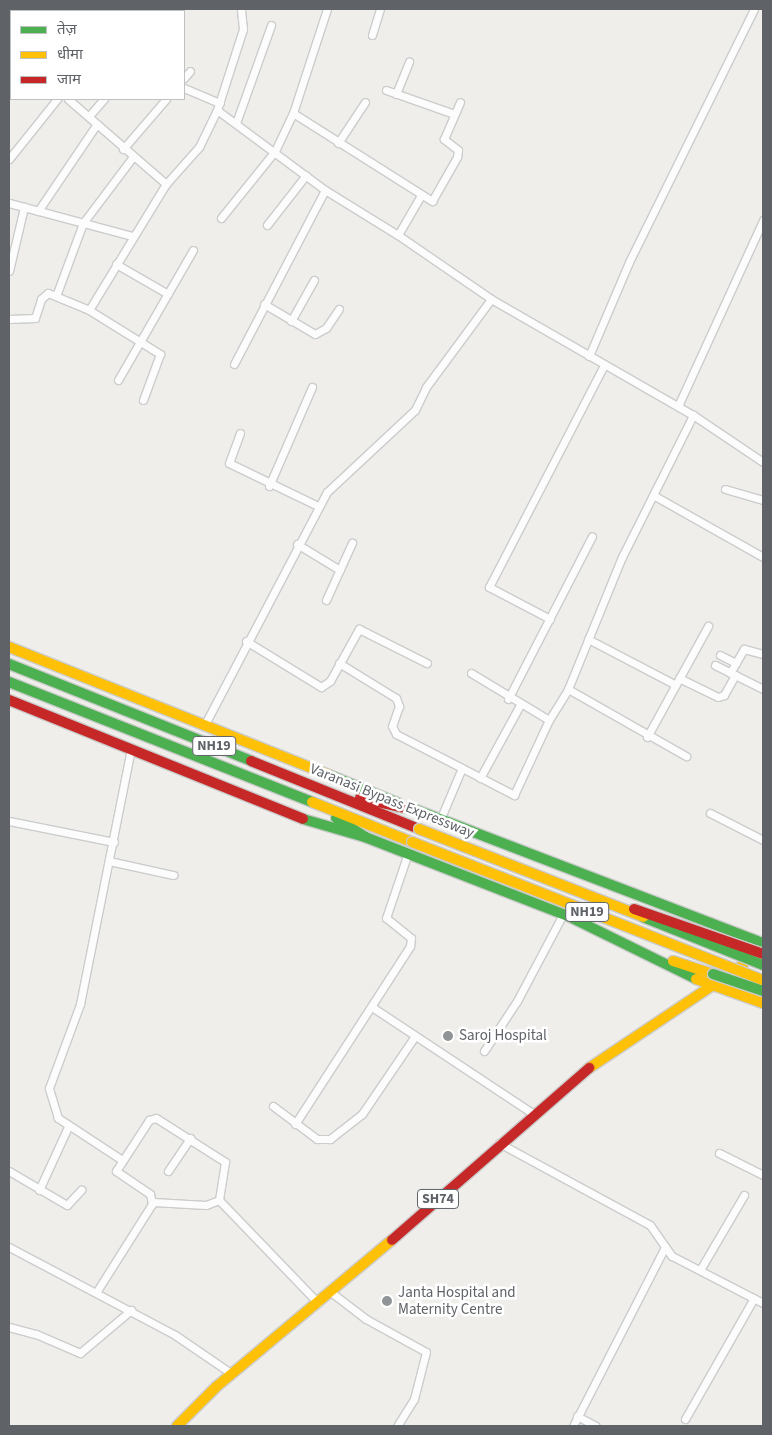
<!DOCTYPE html>
<meta charset="utf-8">
<style>
body{margin:0}
#map{position:relative;width:772px;height:1435px;overflow:hidden;background:#efeeea;font-family:"Source Sans 3","Noto Sans Devanagari",sans-serif}
div>[style]{position:absolute}
[style*='--x']{left:calc(var(--x)*1px);top:calc(var(--y)*1px);width:calc(var(--w)*1px);rotate:calc(var(--a)*1deg)}
.roads{filter:drop-shadow(1px 0 #cbcccc) drop-shadow(-1px 0 #cbcccc) drop-shadow(0 1px #cbcccc) drop-shadow(0 -1px #cbcccc)}
.street>*{height:7px;margin:-3.5px;padding:0 3.5px;transform-origin:3.5px;border-radius:3.5px;background:#fdfcfc}
.fast>*{height:10px;margin:-5px;padding:0 5px;transform-origin:5px;border-radius:5px;background:#4caf50}
.slow>*{height:10px;margin:-5px;padding:0 5px;transform-origin:5px;border-radius:5px;background:#ffc107}
.jam>*{height:10px;margin:-5px;padding:0 5px;transform-origin:5px;border-radius:5px;background:#c62828}
.bridges{filter:drop-shadow(1px 0 #cacacb) drop-shadow(-1px 0 #cacacb) drop-shadow(0 1px #cacacb) drop-shadow(0 -1px #cacacb)}
.fast-bridge>*{height:10px;margin:-5px;padding:0 5px;transform-origin:5px;border-radius:5px;background:#4caf50}
.slow-bridge>*{height:10px;margin:-5px;padding:0 5px;transform-origin:5px;border-radius:5px;background:#ffc107}
.jam-bridge>*{height:10px;margin:-5px;padding:0 5px;transform-origin:5px;border-radius:5px;background:#c62828}
.dots>*{width:14px;height:14px;translate:-50% -50%;box-sizing:border-box;border:2px solid #fff;border-radius:50%}
span{translate:-50% -50%;white-space:nowrap;text-align:center;line-height:1.15;-webkit-text-stroke:5px #fff;paint-order:stroke}
.shield-label span{padding:1px 4px;background:#fff;border:1px solid;border-radius:4px;-webkit-text-stroke-width:0}
.shield-label{font-size:14px;color:#5f6368;font-weight:700}
.street-label{font-size:15px;color:#5f6368}
.poi-label{font-size:15px;color:#5f6368}
.left{translate:0 -50%;text-align:left}
.frame{position:absolute;inset:0;border:10px solid #5f6368;pointer-events:none}
.legend{position:absolute;left:10px;top:10px;width:175px;height:90px;box-sizing:border-box;background:#fff;border:1px solid #bfc1c3;margin:0;padding:6px 9px;list-style:none;font-size:15px;color:#5f6368}
.legend li{display:flex;align-items:center;gap:10px;height:25px}
.legend b{width:25px;border:1px solid #bfc1c3}
</style>
<div id="map">
<div class="roads">
<div class="street">
<i style="--x:372;--y:35;--w:27;--a:-73"></i>
<i style="--x:9;--y:41;--w:4;--a:56"></i>
<i style="--x:184;--y:78;--w:9;--a:-49"></i>
<i style="--x:9;--y:82;--w:3;--a:-45"></i>
<i style="--x:184;--y:88;--w:39;--a:23"></i>
<i style="--x:386;--y:90;--w:72;--a:19.4"></i>
<i style="--x:396;--y:94;--w:35;--a:-68"></i>
<i style="--x:68;--y:99;--w:130;--a:40.9"></i>
<i style="--x:293;--y:113;--w:165;--a:32.3"></i>
<i style="--x:432;--y:201;--w:51;--a:-60.4"></i>
<i style="--x:457;--y:157;--w:7;--a:-82"></i>
<i style="--x:458;--y:150;--w:18;--a:-142"></i>
<i style="--x:444;--y:139;--w:40;--a:-66.6"></i>
<i style="--x:89;--y:116;--w:23;--a:-49"></i>
<i style="--x:236;--y:123;--w:104;--a:-70.3"></i>
<i style="--x:338;--y:143;--w:49;--a:-56.6"></i>
<i style="--x:123;--y:149;--w:66;--a:-49.3"></i>
<i style="--x:9;--y:159;--w:77;--a:-51.3"></i>
<i style="--x:325;--y:190;--w:86;--a:31.7"></i>
<i style="--x:420;--y:197;--w:44;--a:120.1"></i>
<i style="--x:398;--y:235;--w:113;--a:34.5"></i>
<i style="--x:491;--y:299;--w:233;--a:29.9"></i>
<i style="--x:693;--y:415;--w:84;--a:33.9"></i>
<i style="--x:9;--y:203;--w:127;--a:15"></i>
<i style="--x:38;--y:211;--w:105;--a:-55.9"></i>
<i style="--x:221;--y:218;--w:86;--a:-51.1"></i>
<i style="--x:275;--y:151;--w:42;--a:-64.7"></i>
<i style="--x:293;--y:113;--w:109;--a:-71.9"></i>
<i style="--x:267;--y:225;--w:63;--a:-52"></i>
<i style="--x:116;--y:264;--w:60;--a:30"></i>
<i style="--x:9;--y:271;--w:66;--a:-76.8"></i>
<i style="--x:56;--y:296;--w:78;--a:-69.7"></i>
<i style="--x:83;--y:223;--w:81;--a:-53"></i>
<i style="--x:264;--y:304;--w:59;--a:30.5"></i>
<i style="--x:315;--y:334;--w:13;--a:-29"></i>
<i style="--x:326;--y:328;--w:23;--a:-56"></i>
<i style="--x:89;--y:310;--w:84;--a:31.8"></i>
<i style="--x:160;--y:354;--w:49;--a:110.3"></i>
<i style="--x:9;--y:319;--w:26;--a:-2"></i>
<i style="--x:35;--y:318;--w:20;--a:-72"></i>
<i style="--x:41;--y:299;--w:9;--a:-41"></i>
<i style="--x:48;--y:293;--w:44;--a:22.5"></i>
<i style="--x:89;--y:310;--w:148;--a:-58.6"></i>
<i style="--x:166;--y:184;--w:50;--a:-48.3"></i>
<i style="--x:199;--y:147;--w:41;--a:-64.1"></i>
<i style="--x:291;--y:321;--w:47;--a:-60.7"></i>
<i style="--x:589;--y:356;--w:102;--a:-66.9"></i>
<i style="--x:629;--y:262;--w:282;--a:-63.7"></i>
<i style="--x:234;--y:364;--w:196;--a:-62.4"></i>
<i style="--x:325;--y:190;--w:134;--a:-143.5"></i>
<i style="--x:217;--y:110;--w:85;--a:-72.2"></i>
<i style="--x:243;--y:29;--w:20;--a:-96"></i>
<i style="--x:118;--y:380;--w:150;--a:-60"></i>
<i style="--x:678;--y:406;--w:205;--a:-65.4"></i>
<i style="--x:240;--y:433;--w:32;--a:110"></i>
<i style="--x:229;--y:463;--w:99;--a:25.8"></i>
<i style="--x:269;--y:486;--w:108;--a:-66.5"></i>
<i style="--x:725;--y:489;--w:40;--a:16"></i>
<i style="--x:653;--y:495;--w:126;--a:29.4"></i>
<i style="--x:297;--y:544;--w:50;--a:31.2"></i>
<i style="--x:326;--y:600;--w:63;--a:-65.5"></i>
<i style="--x:550;--y:619;--w:69;--a:-152.3"></i>
<i style="--x:489;--y:587;--w:250;--a:-62.6"></i>
<i style="--x:588;--y:639;--w:99;--a:27.6"></i>
<i style="--x:246;--y:641;--w:88;--a:31.5"></i>
<i style="--x:321;--y:687;--w:11;--a:-34"></i>
<i style="--x:330;--y:681;--w:60;--a:-60.9"></i>
<i style="--x:359;--y:629;--w:76;--a:26.6"></i>
<i style="--x:720;--y:655;--w:18;--a:27"></i>
<i style="--x:339;--y:663;--w:67;--a:31.6"></i>
<i style="--x:396;--y:698;--w:9;--a:69"></i>
<i style="--x:399;--y:706;--w:21;--a:109"></i>
<i style="--x:392;--y:726;--w:9;--a:63"></i>
<i style="--x:396;--y:734;--w:74;--a:27.3"></i>
<i style="--x:715;--y:665;--w:54;--a:26.6"></i>
<i style="--x:730;--y:673;--w:28;--a:-60"></i>
<i style="--x:744;--y:649;--w:20;--a:15"></i>
<i style="--x:679;--y:678;--w:43;--a:26"></i>
<i style="--x:718;--y:697;--w:6;--a:-18"></i>
<i style="--x:724;--y:695;--w:23;--a:-61"></i>
<i style="--x:568;--y:689;--w:143;--a:-67.8"></i>
<i style="--x:622;--y:557;--w:159;--a:-63.4"></i>
<i style="--x:508;--y:699;--w:183;--a:-62.7"></i>
<i style="--x:549;--y:720;--w:36;--a:-58"></i>
<i style="--x:568;--y:689;--w:136;--a:29.6"></i>
<i style="--x:204;--y:726;--w:264;--a:-62.3"></i>
<i style="--x:327;--y:492;--w:120;--a:-43"></i>
<i style="--x:415;--y:410;--w:25;--a:-64"></i>
<i style="--x:426;--y:387;--w:109;--a:-53.5"></i>
<i style="--x:647;--y:737;--w:127;--a:-61.2"></i>
<i style="--x:480;--y:778;--w:83;--a:-61.3"></i>
<i style="--x:710;--y:813;--w:59;--a:27"></i>
<i style="--x:440;--y:820;--w:56;--a:-67.1"></i>
<i style="--x:462;--y:768;--w:59;--a:27.4"></i>
<i style="--x:514;--y:795;--w:83;--a:-65"></i>
<i style="--x:549;--y:720;--w:91;--a:-148.9"></i>
<i style="--x:9;--y:821;--w:107;--a:11.3"></i>
<i style="--x:109;--y:861;--w:66;--a:12.3"></i>
<i style="--x:372;--y:1007;--w:192;--a:33.5"></i>
<i style="--x:484;--y:1051;--w:60;--a:-56.6"></i>
<i style="--x:517;--y:1001;--w:98;--a:-62.1"></i>
<i style="--x:273;--y:1106;--w:55;--a:36.9"></i>
<i style="--x:317;--y:1139;--w:13;--a:0"></i>
<i style="--x:330;--y:1139;--w:41;--a:-38"></i>
<i style="--x:362;--y:1114;--w:94;--a:-55.8"></i>
<i style="--x:295;--y:1124;--w:212;--a:-57.1"></i>
<i style="--x:410;--y:946;--w:8;--a:-83"></i>
<i style="--x:411;--y:938;--w:32;--a:-141"></i>
<i style="--x:386;--y:918;--w:69;--a:-71.3"></i>
<i style="--x:499;--y:1143;--w:172;--a:28.5"></i>
<i style="--x:650;--y:1225;--w:38;--a:55"></i>
<i style="--x:672;--y:1256;--w:102;--a:27.3"></i>
<i style="--x:719;--y:1153;--w:49;--a:26.6"></i>
<i style="--x:122;--y:1160;--w:77;--a:-146.7"></i>
<i style="--x:58;--y:1118;--w:31;--a:-107"></i>
<i style="--x:49;--y:1088;--w:90;--a:-69.7"></i>
<i style="--x:80;--y:1004;--w:261;--a:-78.7"></i>
<i style="--x:9;--y:1171;--w:67;--a:30.4"></i>
<i style="--x:67;--y:1205;--w:21;--a:-47"></i>
<i style="--x:168;--y:1171;--w:40;--a:-56"></i>
<i style="--x:39;--y:1190;--w:69;--a:-65.3"></i>
<i style="--x:153;--y:1202;--w:53;--a:3.2"></i>
<i style="--x:206;--y:1205;--w:14;--a:-21"></i>
<i style="--x:9;--y:1247;--w:188;--a:27.9"></i>
<i style="--x:175;--y:1335;--w:69;--a:34.4"></i>
<i style="--x:700;--y:1270;--w:87;--a:-59.6"></i>
<i style="--x:97;--y:1291;--w:103;--a:-57.7"></i>
<i style="--x:152;--y:1204;--w:10;--a:-101"></i>
<i style="--x:150;--y:1194;--w:41;--a:-145.9"></i>
<i style="--x:116;--y:1171;--w:61;--a:-57.1"></i>
<i style="--x:149;--y:1120;--w:7;--a:-16"></i>
<i style="--x:156;--y:1118;--w:82;--a:32.5"></i>
<i style="--x:225;--y:1162;--w:38;--a:99"></i>
<i style="--x:219;--y:1200;--w:143;--a:46.1"></i>
<i style="--x:332;--y:1293;--w:43;--a:37.4"></i>
<i style="--x:366;--y:1319;--w:68;--a:28.8"></i>
<i style="--x:426;--y:1352;--w:49;--a:104.3"></i>
<i style="--x:414;--y:1399;--w:32;--a:122"></i>
<i style="--x:9;--y:1327;--w:28;--a:15"></i>
<i style="--x:36;--y:1334;--w:48;--a:23.4"></i>
<i style="--x:80;--y:1353;--w:67;--a:-40.1"></i>
<i style="--x:577;--y:1416;--w:21;--a:28"></i>
<i style="--x:685;--y:1419;--w:139;--a:-60.3"></i>
<i style="--x:573;--y:1426;--w:201;--a:-62.8"></i>
</div>
<div class="fast">
<i style="--x:66;--y:11;--w:7;--a:-16"></i>
<i style="--x:9;--y:664;--w:261;--a:21.8"></i>
<i style="--x:9;--y:682;--w:326;--a:21.6"></i>
<i style="--x:329;--y:775;--w:74;--a:22.1"></i>
<i style="--x:411;--y:808;--w:377;--a:21"></i>
<i style="--x:336;--y:818;--w:35;--a:33"></i>
<i style="--x:303;--y:819;--w:65;--a:16.2"></i>
<i style="--x:365;--y:837;--w:218;--a:21.3"></i>
<i style="--x:568;--y:916;--w:143;--a:26.2"></i>
</div>
<div class="slow">
<i style="--x:9;--y:647;--w:345;--a:21.8"></i>
<i style="--x:312;--y:802;--w:108;--a:21.8"></i>
<i style="--x:673;--y:961;--w:42;--a:18"></i>
<i style="--x:696;--y:979;--w:71;--a:19.7"></i>
<i style="--x:589;--y:1068;--w:185;--a:-33.8"></i>
<i style="--x:177;--y:1426;--w:55;--a:-45"></i>
<i style="--x:216;--y:1387;--w:229;--a:-39.9"></i>
</div>
<div class="jam">
<i style="--x:9;--y:30;--w:2;--a:-27"></i>
<i style="--x:9;--y:700;--w:317;--a:22"></i>
<i style="--x:251;--y:761;--w:181;--a:22"></i>
<i style="--x:360;--y:798;--w:59;--a:12.6"></i>
<i style="--x:392;--y:1240;--w:262;--a:-41.1"></i>
</div>
</div>
<div class="bridges">
<div class="fast-bridge">
<i style="--x:643;--y:917;--w:129;--a:21.8"></i>
<i style="--x:713;--y:974;--w:53;--a:18.8"></i>
</div>
<div class="slow-bridge">
<i style="--x:419;--y:829;--w:241;--a:21.4"></i>
<i style="--x:412;--y:842;--w:377;--a:21.5"></i>
</div>
<div class="jam-bridge">
<i style="--x:634;--y:909;--w:137;--a:19.2"></i>
</div>
</div>
<div class="dots">
<i style="left:448px;top:1036px;background:#919496"></i>
<i style="left:387px;top:1301px;background:#919496"></i>
</div>
<div class="shield-label">
<span style="left:214px;top:746px">NH19</span>
<span style="left:587px;top:912px">NH19</span>
<span style="left:438px;top:1199px">SH74</span>
</div>
<div class="street-label">
<span style="left:392px;top:801px;rotate:22deg">Varanasi Bypass Expressway</span>
</div>
<div class="poi-label">
<span class="left" style="left:459px;top:1036px">Saroj Hospital</span>
<span class="left" style="left:398px;top:1301px">Janta Hospital and<br>Maternity Centre</span>
</div>
<div class="frame"></div>
<ul class="legend">
<li><b style="height:6px;background:#4caf50"></b>तेज़</li>
<li><b style="height:6px;background:#ffc107"></b>धीमा</li>
<li><b style="height:6px;background:#c62828"></b>जाम</li>
</ul>
</div>
